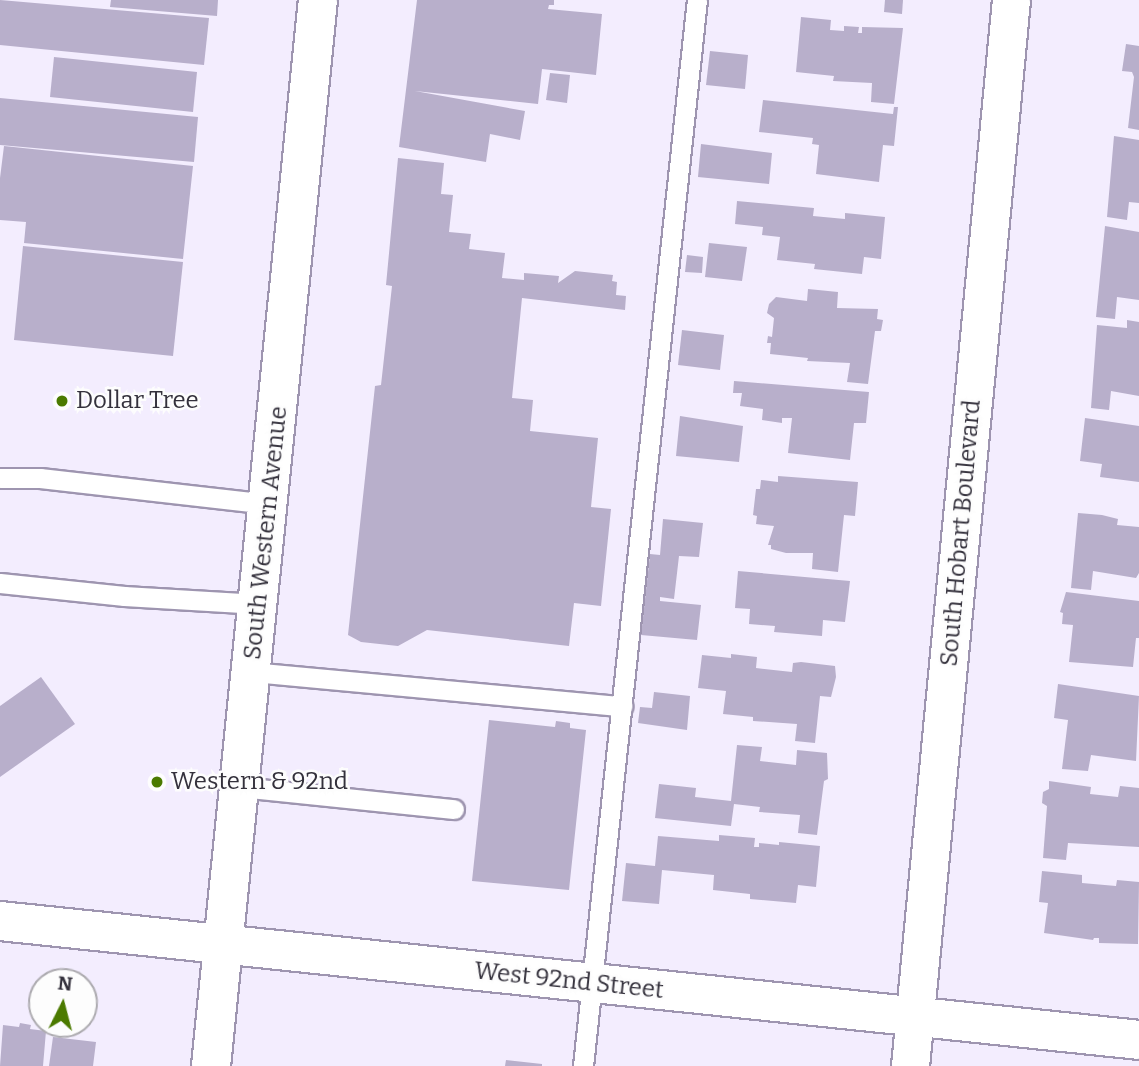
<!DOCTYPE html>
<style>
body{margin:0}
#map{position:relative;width:1139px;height:1066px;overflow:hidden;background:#f3edfe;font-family:Bitter,serif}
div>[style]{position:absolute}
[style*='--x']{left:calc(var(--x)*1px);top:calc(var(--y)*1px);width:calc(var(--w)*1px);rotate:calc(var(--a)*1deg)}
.building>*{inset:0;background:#b8afcb}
.roads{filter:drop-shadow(2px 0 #9e95b0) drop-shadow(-2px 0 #9e95b0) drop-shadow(0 2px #9e95b0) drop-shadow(0 -2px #9e95b0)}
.service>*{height:19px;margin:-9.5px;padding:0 9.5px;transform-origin:9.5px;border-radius:9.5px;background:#fff}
.minor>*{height:37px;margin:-18.5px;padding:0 18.5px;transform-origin:18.5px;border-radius:18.5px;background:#fff}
.tertiary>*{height:38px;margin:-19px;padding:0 19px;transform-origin:19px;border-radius:19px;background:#fff}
.primary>*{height:38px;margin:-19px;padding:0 19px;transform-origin:19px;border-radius:19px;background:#fff}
.dots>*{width:19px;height:19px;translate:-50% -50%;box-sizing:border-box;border:4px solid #fdfdfd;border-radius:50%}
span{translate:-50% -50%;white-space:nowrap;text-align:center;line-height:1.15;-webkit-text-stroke:5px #fdfdfd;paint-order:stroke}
.poi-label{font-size:24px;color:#34313c}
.left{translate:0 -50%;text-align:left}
.street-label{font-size:24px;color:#34313c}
.north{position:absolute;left:28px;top:968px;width:70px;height:70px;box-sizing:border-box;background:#fdfdfd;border:2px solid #adabb0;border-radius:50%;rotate:6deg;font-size:19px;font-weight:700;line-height:28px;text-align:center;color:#34313c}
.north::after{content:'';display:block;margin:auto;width:24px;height:32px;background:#4b7a00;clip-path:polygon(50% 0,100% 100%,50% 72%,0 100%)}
</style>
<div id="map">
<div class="building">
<i style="clip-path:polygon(0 0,209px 18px,204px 65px,0 45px)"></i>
<i style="clip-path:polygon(111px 0,218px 0,217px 16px,110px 7px)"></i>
<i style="clip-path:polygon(417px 0,554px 0,554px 5px,549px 5px,548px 9px,602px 14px,596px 75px,542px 69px,538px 104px,415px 91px,525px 111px,520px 140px,490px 134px,486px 162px,399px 147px)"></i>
<i style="clip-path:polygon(885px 0,903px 0,902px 14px,884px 12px)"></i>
<i style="clip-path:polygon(801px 17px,831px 20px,830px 30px,844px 31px,844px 26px,859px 27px,858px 33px,862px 33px,862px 27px,903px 28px,894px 104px,871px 102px,872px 83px,833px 81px,834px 76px,796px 72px)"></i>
<i style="clip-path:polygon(1126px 44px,1139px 46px,1139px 130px,1128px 128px,1134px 77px,1132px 72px,1122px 71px)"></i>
<i style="clip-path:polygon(710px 51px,748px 55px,745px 89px,706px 85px)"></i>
<i style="clip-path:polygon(54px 57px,197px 72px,193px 112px,50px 97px)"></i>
<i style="clip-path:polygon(550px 73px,570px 75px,567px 103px,546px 100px)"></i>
<i style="clip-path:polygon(0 98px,198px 117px,194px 162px,0 145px)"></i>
<i style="clip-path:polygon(763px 100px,893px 114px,894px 107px,898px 107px,894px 146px,883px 145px,879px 182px,816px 174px,819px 145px,812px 144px,813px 138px,759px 132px)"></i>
<i style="clip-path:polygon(1114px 136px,1139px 140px,1139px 203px,1129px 202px,1127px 220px,1107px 217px)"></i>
<i style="clip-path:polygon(701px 144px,772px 153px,769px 184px,698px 177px)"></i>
<i style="clip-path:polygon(4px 146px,193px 166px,183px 259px,24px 243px,26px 222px,0 220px,0 178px)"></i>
<i style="clip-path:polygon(398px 158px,444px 163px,441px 194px,453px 195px,449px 232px,471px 234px,469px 249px,505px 253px,502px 278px,524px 280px,524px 273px,559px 276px,558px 283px,575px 271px,613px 275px,612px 281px,617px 282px,616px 295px,626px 296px,625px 310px,522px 298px,512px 398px,533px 400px,530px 431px,598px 438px,591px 507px,611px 509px,601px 606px,574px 603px,569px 646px,427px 630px,398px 646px,361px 642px,348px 635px,375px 386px,381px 385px,392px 286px,386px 285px)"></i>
<i style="clip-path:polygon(737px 201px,814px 208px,813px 216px,845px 219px,845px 213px,885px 217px,881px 259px,864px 257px,862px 274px,814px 269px,815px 264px,777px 260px,780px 237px,762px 235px,763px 227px,735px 224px)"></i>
<i style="clip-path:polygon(1105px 226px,1139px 232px,1139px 300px,1117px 297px,1115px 319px,1096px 317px)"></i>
<i style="clip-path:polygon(709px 243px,747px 247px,742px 281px,705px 277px)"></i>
<i style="clip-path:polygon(23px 246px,183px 262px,173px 356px,14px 340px)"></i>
<i style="clip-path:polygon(687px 255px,703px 257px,702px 273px,685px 272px)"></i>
<i style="clip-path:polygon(808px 289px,838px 292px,837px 308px,878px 309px,877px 319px,883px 320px,881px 331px,875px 331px,868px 384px,847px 382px,850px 363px,807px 361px,808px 358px,770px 354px,771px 343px,767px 343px,768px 336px,772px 337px,774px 318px,767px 313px,769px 304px,776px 297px,807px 301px)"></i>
<i style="clip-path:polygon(1127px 320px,1139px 322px,1139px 396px,1111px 391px,1109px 410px,1091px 408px,1097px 325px,1127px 328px)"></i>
<i style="clip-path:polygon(682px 330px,724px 335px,720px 370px,678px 365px)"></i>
<i style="clip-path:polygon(734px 381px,869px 392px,866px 423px,854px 423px,850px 460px,788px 453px,792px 418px,782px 418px,782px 423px,762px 420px,763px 409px,740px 406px,742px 393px,733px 393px)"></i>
<i style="clip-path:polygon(680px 416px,743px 426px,739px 462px,676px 456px)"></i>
<i style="clip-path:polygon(1085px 418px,1139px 426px,1139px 482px,1100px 477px,1102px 464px,1080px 461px)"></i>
<i style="clip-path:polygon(778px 476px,858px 482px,855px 516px,844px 515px,838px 572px,812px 569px,813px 553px,786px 553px,771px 549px,771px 545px,768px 545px,774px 526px,756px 524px,757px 516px,753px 515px,756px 489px,760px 489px,761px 480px,778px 482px)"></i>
<i style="clip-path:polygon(1078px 513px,1102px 515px,1118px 519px,1117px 525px,1139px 527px,1139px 573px,1136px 578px,1093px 571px,1091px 590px,1071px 588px)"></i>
<i style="clip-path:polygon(663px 519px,703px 523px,699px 557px,679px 556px,674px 599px,660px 597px,660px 601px,701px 605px,697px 640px,641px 635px,650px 554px,660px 555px)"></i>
<i style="clip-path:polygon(738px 571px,850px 581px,845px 622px,823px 620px,822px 636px,774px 632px,775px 626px,749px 624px,750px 609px,735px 608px)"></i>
<i style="clip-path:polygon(1066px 592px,1139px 601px,1139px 638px,1136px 638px,1133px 667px,1069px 662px,1073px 625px,1062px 624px,1063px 613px,1060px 612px)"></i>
<i style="clip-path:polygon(731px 654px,757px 657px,756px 668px,792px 672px,793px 663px,801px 662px,835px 666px,836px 677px,831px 697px,820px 696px,815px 743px,795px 741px,797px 724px,753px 721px,753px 717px,723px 714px,726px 691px,698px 688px,702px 655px,731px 658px)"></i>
<i style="clip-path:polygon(41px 677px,75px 724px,0 777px,0 706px)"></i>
<i style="clip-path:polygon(1058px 684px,1139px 696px,1136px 761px,1091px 755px,1088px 771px,1062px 769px,1068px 720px,1054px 718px)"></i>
<i style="clip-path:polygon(654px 692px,690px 696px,687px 730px,638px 723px,640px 707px,652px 708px)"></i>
<i style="clip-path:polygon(489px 720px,555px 727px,556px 721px,570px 723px,570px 728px,586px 730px,569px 890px,472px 881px)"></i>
<i style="clip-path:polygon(737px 745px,762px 747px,760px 761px,796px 765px,797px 750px,827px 753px,828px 779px,824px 781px,817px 835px,798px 833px,800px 815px,759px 812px,760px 807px,734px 804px,731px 826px,655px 818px,659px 784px,696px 788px,695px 797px,731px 801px)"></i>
<i style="clip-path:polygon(1049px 781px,1091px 787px,1090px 794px,1118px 797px,1120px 786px,1139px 788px,1139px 847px,1068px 843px,1066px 860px,1043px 858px,1047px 806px,1042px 803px,1043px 792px,1049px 789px)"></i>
<i style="clip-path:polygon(719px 835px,755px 838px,754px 847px,759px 847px,759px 843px,779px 845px,779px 842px,820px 846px,816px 887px,798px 885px,796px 903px,750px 899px,750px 894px,713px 890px,714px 875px,662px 870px,659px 904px,622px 901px,626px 863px,655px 866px,658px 836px,719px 841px)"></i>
<i style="clip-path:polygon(1042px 871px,1082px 875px,1082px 883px,1116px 886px,1117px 880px,1139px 882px,1138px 944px,1099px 943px,1099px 938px,1094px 938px,1093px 940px,1044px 933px,1048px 903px,1039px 902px)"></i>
<i style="clip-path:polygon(20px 1023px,31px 1025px,30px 1029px,46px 1031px,43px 1066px,0 1066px,3px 1025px,19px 1027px)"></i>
<i style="clip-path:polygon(53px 1037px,96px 1042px,93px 1066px,49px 1066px)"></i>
<i style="clip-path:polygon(506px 1060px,542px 1064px,542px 1066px,505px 1066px)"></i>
</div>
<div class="roads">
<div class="service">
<i style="--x:0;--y:478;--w:40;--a:0"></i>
<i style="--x:40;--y:478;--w:230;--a:6.5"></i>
<i style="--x:0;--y:583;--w:125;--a:6"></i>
<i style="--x:124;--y:596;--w:135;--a:3.4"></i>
<i style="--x:252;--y:672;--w:372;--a:5.3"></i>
<i style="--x:240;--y:787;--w:215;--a:5.9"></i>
<i style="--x:583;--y:1066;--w:1072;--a:-83.9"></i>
</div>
<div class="minor">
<i style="--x:910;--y:1066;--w:1071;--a:-84.59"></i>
</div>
<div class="tertiary">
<i style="--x:0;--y:921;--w:1145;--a:5.96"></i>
</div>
<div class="primary">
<i style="--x:211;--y:1066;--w:1071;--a:-84.27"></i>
</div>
</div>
<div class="dots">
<i style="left:62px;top:401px;background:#4b7a00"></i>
<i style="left:157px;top:782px;background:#4b7a00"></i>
</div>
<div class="poi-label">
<span class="left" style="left:76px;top:401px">Dollar Tree</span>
<span class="left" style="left:171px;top:782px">Western &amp; 92nd</span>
</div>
<div class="street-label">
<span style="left:266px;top:533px;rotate:-84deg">South Western Avenue</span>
<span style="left:961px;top:533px;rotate:-85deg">South Hobart Boulevard</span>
<span style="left:569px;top:981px;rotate:6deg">West 92nd Street</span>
</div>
<div class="north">N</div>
</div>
